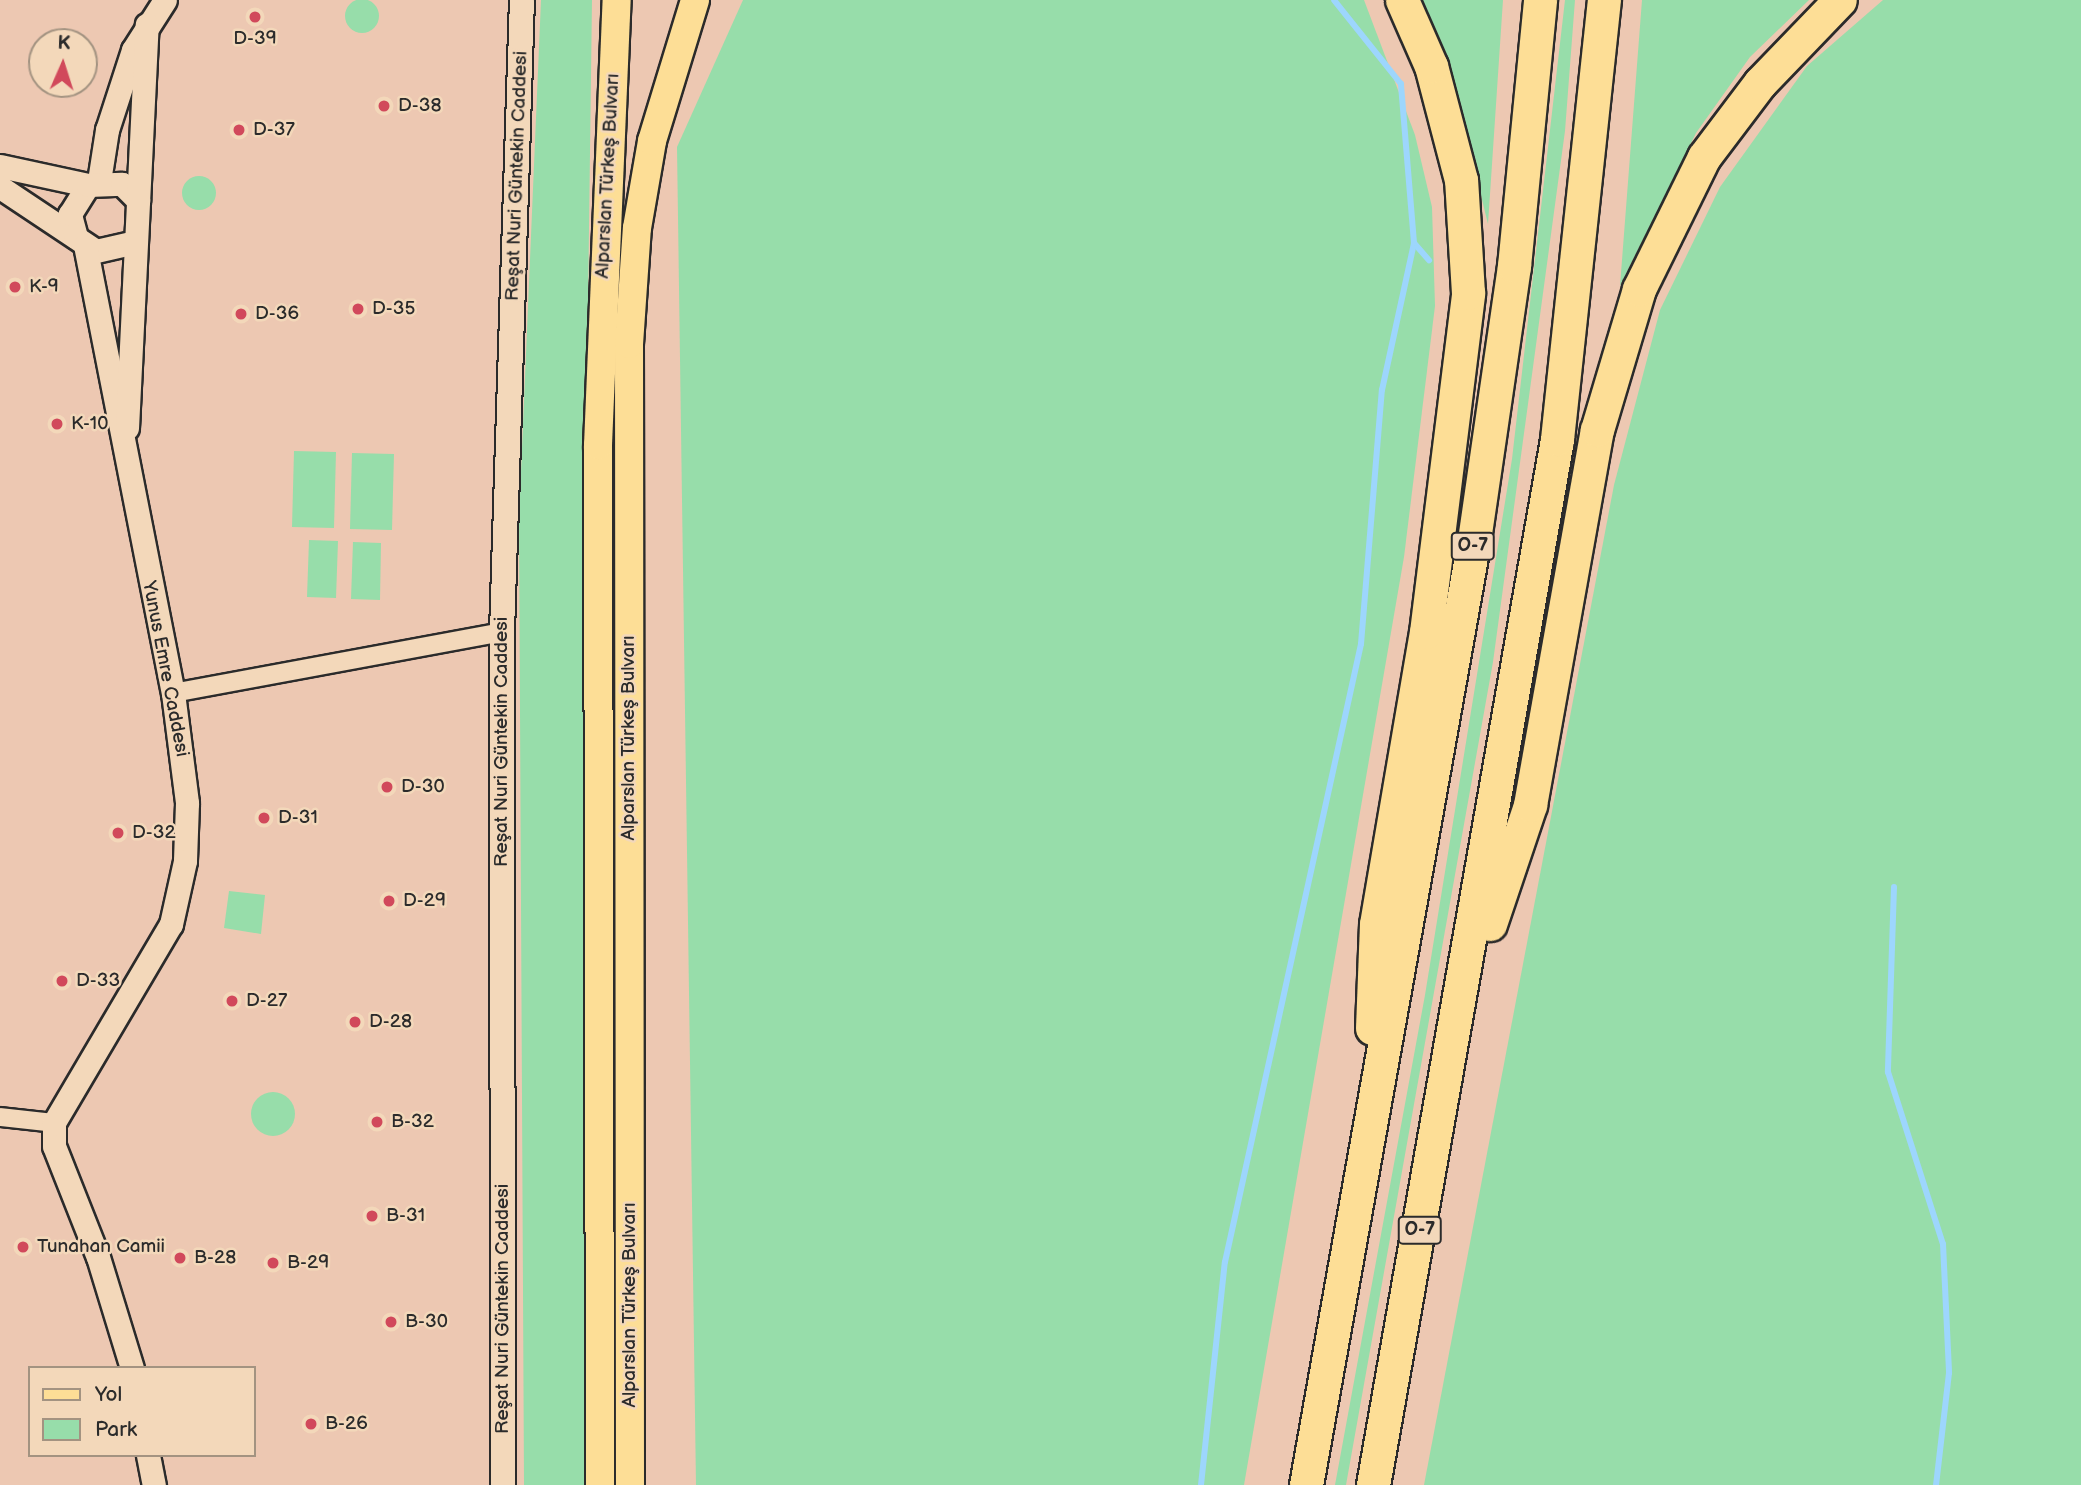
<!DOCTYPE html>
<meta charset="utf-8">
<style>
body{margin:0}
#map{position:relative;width:2081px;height:1485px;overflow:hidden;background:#edc8b2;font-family:"Balsamiq Sans",sans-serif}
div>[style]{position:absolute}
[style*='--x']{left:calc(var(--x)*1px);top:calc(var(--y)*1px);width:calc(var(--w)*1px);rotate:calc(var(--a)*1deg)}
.green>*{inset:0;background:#97ddaa}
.round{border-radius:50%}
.stream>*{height:6px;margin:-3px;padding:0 3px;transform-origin:3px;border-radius:3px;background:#9dd6fd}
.roads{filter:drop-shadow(2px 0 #2b2b2b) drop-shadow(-2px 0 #2b2b2b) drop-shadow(0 2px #2b2b2b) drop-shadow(0 -2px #2b2b2b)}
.minor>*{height:18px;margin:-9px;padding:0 9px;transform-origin:9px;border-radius:9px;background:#f3d8ba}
.tertiary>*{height:23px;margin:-11.5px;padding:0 11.5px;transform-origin:11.5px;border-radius:11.5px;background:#f3d8ba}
.secondary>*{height:24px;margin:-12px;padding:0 12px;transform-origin:12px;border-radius:12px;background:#f3d8ba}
.primary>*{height:28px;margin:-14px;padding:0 14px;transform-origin:14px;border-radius:14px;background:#fdde96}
.motorway>*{height:33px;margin:-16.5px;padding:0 16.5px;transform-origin:16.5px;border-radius:16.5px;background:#fdde96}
.dots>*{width:19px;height:19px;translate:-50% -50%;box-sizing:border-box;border:4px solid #f3d8ba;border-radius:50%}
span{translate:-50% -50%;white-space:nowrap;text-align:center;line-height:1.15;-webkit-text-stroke:5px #f3d8ba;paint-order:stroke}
.shield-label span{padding:2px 5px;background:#f3d8ba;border:2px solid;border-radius:5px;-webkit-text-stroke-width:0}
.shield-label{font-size:18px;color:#2b2b2b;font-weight:700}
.poi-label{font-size:19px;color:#2b2b2b}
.left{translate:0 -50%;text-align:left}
.street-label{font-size:19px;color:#2b2b2b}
.legend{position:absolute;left:28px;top:1366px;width:228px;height:91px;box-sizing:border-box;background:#f3d8ba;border:2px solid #a39381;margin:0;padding:9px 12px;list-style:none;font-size:21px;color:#2b2b2b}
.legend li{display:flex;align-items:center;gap:14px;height:35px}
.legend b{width:35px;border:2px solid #a39381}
.north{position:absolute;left:28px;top:28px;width:70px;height:70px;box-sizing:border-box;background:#f3d8ba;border:2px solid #a39381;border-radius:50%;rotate:3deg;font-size:19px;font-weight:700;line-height:28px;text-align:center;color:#2b2b2b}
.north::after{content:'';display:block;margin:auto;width:24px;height:32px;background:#d1495b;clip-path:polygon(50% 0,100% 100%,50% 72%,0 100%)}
</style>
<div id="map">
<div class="green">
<i class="round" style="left:345px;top:-1px;width:34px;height:34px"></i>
<i style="clip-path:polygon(541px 0,592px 0,584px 612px,589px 1485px,524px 1485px,519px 519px)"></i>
<i style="clip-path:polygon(743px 0,1364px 0,1415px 135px,1432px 207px,1435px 306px,1404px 557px,1244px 1485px,696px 1485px,677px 147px)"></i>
<i style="clip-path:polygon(1418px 0,1503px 0,1488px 224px,1449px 66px)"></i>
<i style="clip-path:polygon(1565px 0,1575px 0,1565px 131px,1493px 662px,1346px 1485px,1335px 1485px,1425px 995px,1512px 459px)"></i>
<i style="clip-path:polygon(1642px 0,1809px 0,1750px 57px,1696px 133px,1620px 286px)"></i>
<i style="clip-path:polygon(1883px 0,2081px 0,2081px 1485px,1424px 1485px,1614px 485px,1660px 310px,1720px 187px,1807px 66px)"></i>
<i class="round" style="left:182px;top:176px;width:34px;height:34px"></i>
<i style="clip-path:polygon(294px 451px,336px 452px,334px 528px,292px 527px)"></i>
<i style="clip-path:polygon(352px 453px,394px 454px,392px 530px,350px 529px)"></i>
<i style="clip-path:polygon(309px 540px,338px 541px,336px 598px,307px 597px)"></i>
<i style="clip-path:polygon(353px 542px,381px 543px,380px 600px,351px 599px)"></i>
<i style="clip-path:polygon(229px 891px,265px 895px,261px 934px,224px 928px)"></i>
<i class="round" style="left:251px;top:1092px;width:44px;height:44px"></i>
</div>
<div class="stream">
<i style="--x:1414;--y:243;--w:23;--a:49"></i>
<i style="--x:1894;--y:887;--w:185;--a:91.9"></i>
<i style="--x:1888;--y:1072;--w:181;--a:72.3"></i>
<i style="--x:1943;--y:1244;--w:129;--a:87.3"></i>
<i style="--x:1949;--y:1373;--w:113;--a:96.6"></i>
<i style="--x:1201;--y:1485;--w:224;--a:-83.9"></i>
<i style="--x:1225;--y:1262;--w:633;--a:-77.59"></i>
<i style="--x:1361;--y:644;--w:255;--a:-85.3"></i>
<i style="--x:1382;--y:390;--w:150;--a:-77.7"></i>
<i style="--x:1414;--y:243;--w:160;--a:-94.7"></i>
<i style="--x:1401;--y:84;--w:107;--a:-128.6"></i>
</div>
<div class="roads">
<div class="minor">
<i style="--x:173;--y:693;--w:335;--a:-10.5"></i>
<i style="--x:0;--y:1117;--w:54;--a:6.3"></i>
</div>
<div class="tertiary">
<i style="--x:0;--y:166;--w:90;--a:12.2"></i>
<i style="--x:99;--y:181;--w:52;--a:-81.1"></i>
<i style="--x:107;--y:130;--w:84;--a:-72"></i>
<i style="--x:133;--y:50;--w:59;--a:-57.4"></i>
<i style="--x:0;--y:187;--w:115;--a:33.7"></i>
<i style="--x:96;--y:251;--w:37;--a:-13"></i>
<i style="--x:76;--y:237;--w:24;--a:-105"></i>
<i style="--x:70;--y:214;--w:34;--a:-58"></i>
<i style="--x:88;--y:185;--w:34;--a:-2"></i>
<i style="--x:122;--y:184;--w:23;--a:45"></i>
<i style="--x:85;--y:245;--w:457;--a:78.9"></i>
<i style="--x:173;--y:693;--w:111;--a:82.7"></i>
<i style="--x:187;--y:803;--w:58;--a:92"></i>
<i style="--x:185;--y:861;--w:65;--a:102.5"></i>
<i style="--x:171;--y:924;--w:231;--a:120.5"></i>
<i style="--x:54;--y:1123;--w:23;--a:90"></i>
<i style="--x:54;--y:1146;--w:119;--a:68.4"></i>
<i style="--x:98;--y:1257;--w:116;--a:73"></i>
<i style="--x:127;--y:428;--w:404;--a:-87.2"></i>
<i style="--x:148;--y:1455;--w:31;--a:79"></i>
</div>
<div class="secondary">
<i style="--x:503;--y:1485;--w:853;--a:-90.07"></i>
<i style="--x:502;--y:632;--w:632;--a:-88.19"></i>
</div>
<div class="primary">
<i style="--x:600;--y:1485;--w:1040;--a:-90.11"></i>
<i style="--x:598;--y:445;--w:445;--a:-87.6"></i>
<i style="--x:630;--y:1485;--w:1141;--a:-90.05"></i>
<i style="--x:629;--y:344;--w:116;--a:-86.1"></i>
<i style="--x:637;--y:228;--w:88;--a:-80.2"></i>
<i style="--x:652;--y:141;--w:147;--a:-73"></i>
</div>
<div class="motorway">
<i style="--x:1490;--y:924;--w:126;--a:-71.4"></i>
<i style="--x:1530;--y:805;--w:381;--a:-79.9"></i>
<i style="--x:1597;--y:430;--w:147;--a:-73.4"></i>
<i style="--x:1639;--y:289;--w:147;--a:-63.8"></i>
<i style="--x:1704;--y:157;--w:93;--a:-52.9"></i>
<i style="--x:1760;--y:83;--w:115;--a:-46.1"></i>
<i style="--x:1372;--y:1028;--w:104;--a:-87.8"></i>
<i style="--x:1376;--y:924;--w:296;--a:-80.3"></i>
<i style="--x:1426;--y:632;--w:342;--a:-82.9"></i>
<i style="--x:1468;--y:293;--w:113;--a:-93.5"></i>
<i style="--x:1461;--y:180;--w:118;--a:-104.7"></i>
<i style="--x:1431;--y:66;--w:72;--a:-113.7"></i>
<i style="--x:1306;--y:1485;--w:960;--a:-79.92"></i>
<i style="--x:1474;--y:540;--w:277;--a:-81.7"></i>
<i style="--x:1514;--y:266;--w:267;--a:-84.4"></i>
<i style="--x:1373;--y:1485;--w:1062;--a:-80.02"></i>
<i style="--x:1557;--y:439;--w:442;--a:-83.9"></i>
</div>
</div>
<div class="dots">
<i style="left:255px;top:17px;background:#d1495b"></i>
<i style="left:384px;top:106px;background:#d1495b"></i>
<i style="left:239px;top:130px;background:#d1495b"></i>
<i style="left:15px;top:287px;background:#d1495b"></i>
<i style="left:358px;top:309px;background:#d1495b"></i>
<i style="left:241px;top:314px;background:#d1495b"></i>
<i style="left:57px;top:424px;background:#d1495b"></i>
<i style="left:387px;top:787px;background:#d1495b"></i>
<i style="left:264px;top:818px;background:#d1495b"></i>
<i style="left:118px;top:833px;background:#d1495b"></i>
<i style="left:389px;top:901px;background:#d1495b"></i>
<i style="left:62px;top:981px;background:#d1495b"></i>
<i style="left:232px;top:1001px;background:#d1495b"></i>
<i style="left:355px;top:1022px;background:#d1495b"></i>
<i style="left:377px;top:1122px;background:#d1495b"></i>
<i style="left:372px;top:1216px;background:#d1495b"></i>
<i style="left:23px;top:1247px;background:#d1495b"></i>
<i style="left:180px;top:1258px;background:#d1495b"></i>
<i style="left:273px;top:1263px;background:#d1495b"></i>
<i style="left:391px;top:1322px;background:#d1495b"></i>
<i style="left:311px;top:1424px;background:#d1495b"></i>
</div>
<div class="shield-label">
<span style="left:1473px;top:546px">O-7</span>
<span style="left:1420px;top:1230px">O-7</span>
</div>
<div class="poi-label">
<span style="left:255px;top:39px">D-39</span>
<span class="left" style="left:398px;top:106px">D-38</span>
<span class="left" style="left:253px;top:130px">D-37</span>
<span class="left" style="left:29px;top:287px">K-9</span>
<span class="left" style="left:372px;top:309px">D-35</span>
<span class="left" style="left:255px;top:314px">D-36</span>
<span class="left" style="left:71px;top:424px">K-10</span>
<span class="left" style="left:401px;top:787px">D-30</span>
<span class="left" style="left:278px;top:818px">D-31</span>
<span class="left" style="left:132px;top:833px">D-32</span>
<span class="left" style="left:403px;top:901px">D-29</span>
<span class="left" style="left:76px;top:981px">D-33</span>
<span class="left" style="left:246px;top:1001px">D-27</span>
<span class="left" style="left:369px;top:1022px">D-28</span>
<span class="left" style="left:391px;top:1122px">B-32</span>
<span class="left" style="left:386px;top:1216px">B-31</span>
<span class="left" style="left:37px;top:1247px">Tunahan Camii</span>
<span class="left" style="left:194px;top:1258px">B-28</span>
<span class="left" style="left:287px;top:1263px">B-29</span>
<span class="left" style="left:405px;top:1322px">B-30</span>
<span class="left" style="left:325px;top:1424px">B-26</span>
</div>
<div class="street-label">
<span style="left:517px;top:176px;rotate:-88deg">Reşat Nuri Güntekin Caddesi</span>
<span style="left:608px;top:176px;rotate:-87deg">Alparslan Türkeş Bulvarı</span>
<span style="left:165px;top:669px;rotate:79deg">Yunus Emre Caddesi</span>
<span style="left:629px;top:738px;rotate:-90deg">Alparslan Türkeş Bulvarı</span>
<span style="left:502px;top:742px;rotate:-90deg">Reşat Nuri Güntekin Caddesi</span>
<span style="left:630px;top:1305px;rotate:-90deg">Alparslan Türkeş Bulvarı</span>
<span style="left:503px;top:1309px;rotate:-90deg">Reşat Nuri Güntekin Caddesi</span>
</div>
<ul class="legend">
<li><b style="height:9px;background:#fdde96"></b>Yol</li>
<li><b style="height:19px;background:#97ddaa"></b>Park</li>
</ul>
<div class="north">K</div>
</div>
